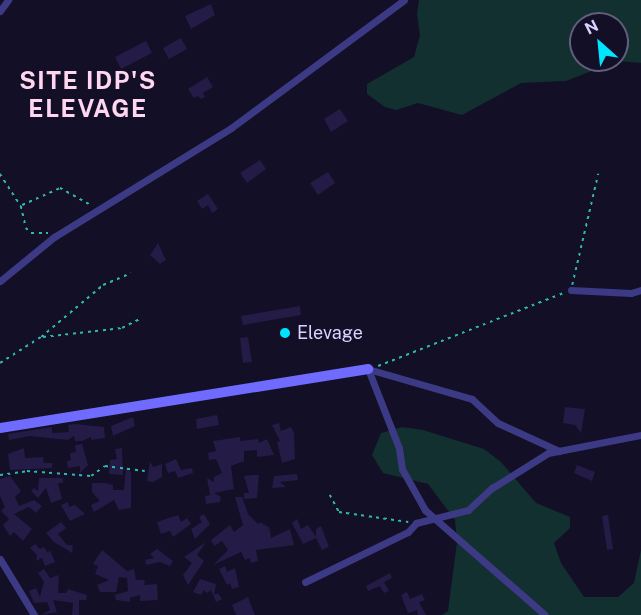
<!DOCTYPE html>
<style>
body{margin:0}
#map{position:relative;width:641px;height:615px;overflow:hidden;background:#130f26;font-family:"Public Sans",sans-serif}
div>[style]{position:absolute}
[style*='--x']{left:calc(var(--x)*1px);top:calc(var(--y)*1px);width:calc(var(--w)*1px);rotate:calc(var(--a)*1deg)}
.green>*{inset:0;background:#12302f}
.building>*{inset:0;background:#241b47}
.path>*{height:1.5px;margin-top:-0.75px;transform-origin:0;background:repeating-linear-gradient(90deg,#2fb8b0 0 3px,transparent 0 7.5px)}
.street>*{height:7px;margin:-3.5px;padding:0 3.5px;transform-origin:3.5px;border-radius:3.5px;background:#3d3a85}
.secondary>*{height:10px;margin:-5px;padding:0 5px;transform-origin:5px;border-radius:5px;background:#6f6bff}
.dots>*{width:16px;height:16px;translate:-50% -50%;box-sizing:border-box;border:3px solid #130f26;border-radius:50%}
span{translate:-50% -50%;white-space:nowrap;text-align:center;line-height:1.15;-webkit-text-stroke:4.5px #130f26;paint-order:stroke}
.poi-label{font-size:18px;color:#d9d4ff}
.left{translate:0 -50%;text-align:left}
.district-label{font-size:24px;color:#ffd6f0;font-weight:700;letter-spacing:1.5px}
.north{position:absolute;left:569px;top:12px;width:60px;height:60px;box-sizing:border-box;background:#130f26;border:2px solid #625e7d;border-radius:50%;rotate:333deg;font-size:16px;font-weight:700;line-height:24px;text-align:center;color:#d9d4ff}
.north::after{content:'';display:block;margin:auto;width:21px;height:27px;background:#00e5ff;clip-path:polygon(50% 0,100% 100%,50% 72%,0 100%)}
</style>
<div id="map">
<div class="green">
<i style="clip-path:polygon(evenodd,419px 0,641px 0,641px 63px,617px 61px,566px 81px,521px 83px,462px 115px,418px 103px,396px 110px,385px 107px,367px 94px,367px 84px,414px 57px,420px 35px,417px 14px,419px 0,581px 24px,617px 24px,617px 60px,581px 60px,581px 24px)"></i>
<i style="clip-path:polygon(402px 427px,423px 430px,484px 449px,501px 462px,536px 503px,570px 517px,570px 528px,554px 543px,561px 563px,584px 597px,618px 597px,634px 583px,641px 550px,641px 615px,442px 615px,448px 611px,457px 542px,455px 520px,428px 484px,383px 473px,372px 455px,381px 433px)"></i>
</div>
<div class="building">
<i style="clip-path:polygon(211px 4px,215px 15px,191px 29px,185px 16px)"></i>
<i style="clip-path:polygon(181px 38px,187px 49px,169px 59px,163px 48px)"></i>
<i style="clip-path:polygon(146px 41px,152px 53px,121px 69px,115px 57px)"></i>
<i style="clip-path:polygon(207px 77px,213px 87px,203px 93px,205px 97px,201px 99px,198px 96px,194px 98px,188px 89px)"></i>
<i style="clip-path:polygon(340px 109px,348px 121px,331px 132px,324px 119px)"></i>
<i style="clip-path:polygon(260px 160px,266px 169px,247px 183px,240px 173px)"></i>
<i style="clip-path:polygon(328px 172px,335px 183px,318px 195px,310px 183px)"></i>
<i style="clip-path:polygon(208px 194px,218px 209px,212px 213px,208px 205px,202px 209px,197px 201px)"></i>
<i style="clip-path:polygon(158px 243px,166px 260px,160px 264px,150px 255px)"></i>
<i style="clip-path:polygon(300px 306px,301px 315px,243px 325px,241px 316px)"></i>
<i style="clip-path:polygon(248px 337px,252px 362px,243px 363px,240px 338px)"></i>
<i style="clip-path:polygon(565px 407px,585px 409px,581px 433px,575px 425px,563px 423px)"></i>
<i style="clip-path:polygon(217px 415px,219px 425px,197px 429px,196px 419px)"></i>
<i style="clip-path:polygon(133px 417px,135px 426px,113px 436px,111px 426px)"></i>
<i style="clip-path:polygon(279px 423px,281px 431px,291px 427px,294px 433px,295px 459px,282px 463px,277px 442px,280px 441px,272px 425px)"></i>
<i style="clip-path:polygon(75px 424px,104px 427px,105px 438px,91px 440px,91px 437px,82px 441px,75px 441px,74px 436px,68px 440px,30px 436px,9px 440px,8px 434px,52px 427px,52px 433px,69px 432px,68px 425px)"></i>
<i style="clip-path:polygon(240px 437px,240px 441px,258px 439px,259px 443px,267px 439px,274px 455px,257px 457px,257px 450px,244px 451px,244px 461px,231px 466px,234px 489px,214px 493px,221px 497px,220px 502px,206px 504px,205px 496px,210px 495px,207px 478px,214px 482px,214px 477px,222px 473px,216px 459px,209px 460px,208px 453px,216px 451px,213px 441px)"></i>
<i style="clip-path:polygon(82px 444px,88px 465px,80px 473px,80px 466px,68px 468px,67px 461px,71px 460px,70px 453px,76px 452px,75px 445px)"></i>
<i style="clip-path:polygon(24px 448px,25px 458px,43px 457px,44px 463px,52px 463px,52px 468px,10px 470px,8px 454px)"></i>
<i style="clip-path:polygon(122px 448px,123px 475px,109px 474px,110px 460px,117px 459px,115px 449px)"></i>
<i style="clip-path:polygon(176px 459px,181px 470px,192px 468px,193px 473px,178px 478px,175px 471px,168px 473px,165px 464px)"></i>
<i style="clip-path:polygon(150px 461px,153px 467px,162px 464px,162px 477px,153px 482px,147px 481px)"></i>
<i style="clip-path:polygon(577px 465px,595px 472px,592px 481px,574px 473px)"></i>
<i style="clip-path:polygon(126px 468px,131px 472px,131px 508px,119px 510px,114px 500px,94px 512px,91px 505px,100px 501px,92px 492px,92px 483px,105px 483px,113px 485px,113px 490px,124px 490px)"></i>
<i style="clip-path:polygon(297px 474px,298px 480px,280px 482px,286px 487px,272px 488px,274px 476px)"></i>
<i style="clip-path:polygon(253px 475px,259px 475px,257px 498px,244px 499px,244px 493px,249px 493px,244px 476px)"></i>
<i style="clip-path:polygon(10px 476px,21px 491px,15px 497px,19px 506px,34px 500px,42px 506px,36px 513px,29px 507px,14px 514px,32px 529px,23px 541px,14px 532px,10px 536px,3px 525px,9px 519px,1px 511px,5px 507px,0 496px,0 479px)"></i>
<i style="clip-path:polygon(39px 478px,63px 478px,63px 483px,58px 483px,62px 499px,51px 503px,46px 488px,38px 498px,31px 491px,34px 488px,38px 491px)"></i>
<i style="clip-path:polygon(235px 497px,242px 497px,248px 514px,258px 524px,260px 522px,270px 528px,266px 531px,270px 529px,271px 538px,290px 529px,294px 545px,256px 550px,258px 561px,251px 563px,250px 558px,245px 560px,241px 552px,213px 565px,228px 550px,222px 541px,214px 546px,211px 540px,230px 525px,234px 532px,243px 525px)"></i>
<i style="clip-path:polygon(68px 502px,69px 507px,75px 505px,85px 514px,70px 521px,61px 505px)"></i>
<i style="clip-path:polygon(204px 514px,210px 524px,195px 539px,191px 529px,202px 522px,199px 517px)"></i>
<i style="clip-path:polygon(178px 515px,181px 522px,187px 518px,191px 524px,173px 537px,170px 531px,161px 534px,157px 522px)"></i>
<i style="clip-path:polygon(608px 515px,613px 549px,607px 550px,602px 516px)"></i>
<i style="clip-path:polygon(297px 519px,301px 529px,308px 525px,316px 537px,316px 529px,321px 526px,329px 547px,322px 550px,316px 538px,303px 544px,292px 523px)"></i>
<i style="clip-path:polygon(61px 522px,66px 528px,58px 534px,67px 545px,73px 545px,72px 553px,54px 542px,46px 533px)"></i>
<i style="clip-path:polygon(206px 542px,197px 555px,204px 561px,188px 585px,183px 575px,192px 563px,184px 557px)"></i>
<i style="clip-path:polygon(35px 544px,40px 549px,44px 547px,48px 553px,50px 550px,55px 562px,45px 566px,42px 558px,36px 561px,37px 555px,30px 548px)"></i>
<i style="clip-path:polygon(157px 549px,173px 561px,170px 566px,160px 562px,146px 565px,145px 560px,154px 558px,150px 554px)"></i>
<i style="clip-path:polygon(102px 550px,127px 571px,134px 569px,136px 580px,145px 580px,144px 585px,157px 584px,158px 600px,140px 601px,140px 595px,130px 598px,130px 602px,116px 600px,115px 595px,128px 591px,127px 578px,119px 577px,116px 592px,100px 592px,97px 585px,109px 580px,95px 574px,98px 566px,93px 564px)"></i>
<i style="clip-path:polygon(225px 566px,227px 572px,235px 568px,239px 587px,232px 589px,230px 583px,227px 585px,219px 569px)"></i>
<i style="clip-path:polygon(44px 569px,50px 578px,59px 575px,58px 593px,66px 593px,68px 589px,87px 595px,86px 600px,79px 600px,79px 615px,72px 615px,73px 603px,53px 600px,57px 612px,41px 615px,50px 610px,47px 602px,34px 603px,29px 591px,36px 588px,40px 597px,44px 582px,38px 573px)"></i>
<i style="clip-path:polygon(390px 573px,392px 578px,384px 582px,389px 591px,384px 593px,380px 586px,368px 591px,366px 586px)"></i>
<i style="clip-path:polygon(200px 579px,216px 584px,214px 595px,218px 593px,222px 599px,216px 602px,211px 590px,207px 593px,204px 590px,201px 595px,193px 592px)"></i>
<i style="clip-path:polygon(407px 592px,410px 599px,422px 594px,425px 600px,419px 602px,426px 615px,418px 615px,417px 610px,408px 613px,401px 595px)"></i>
<i style="clip-path:polygon(248px 597px,255px 615px,236px 615px,232px 605px)"></i>
</div>
<div class="path">
<i style="--x:0;--y:174;--w:38;--a:57"></i>
<i style="--x:21;--y:206;--w:23;--a:77"></i>
<i style="--x:26;--y:228;--w:7;--a:45"></i>
<i style="--x:31;--y:233;--w:17;--a:0"></i>
<i style="--x:22;--y:205;--w:42;--a:-24.1"></i>
<i style="--x:60;--y:188;--w:37;--a:29"></i>
<i style="--x:572;--y:285;--w:114;--a:-76.8"></i>
<i style="--x:43;--y:337;--w:80;--a:-6.5"></i>
<i style="--x:122;--y:328;--w:22;--a:-27"></i>
<i style="--x:0;--y:363;--w:49;--a:-32.4"></i>
<i style="--x:41;--y:337;--w:81;--a:-40"></i>
<i style="--x:103;--y:285;--w:30;--a:-23"></i>
<i style="--x:378;--y:366;--w:202;--a:-21.5"></i>
<i style="--x:0;--y:475;--w:27;--a:-8"></i>
<i style="--x:27;--y:471;--w:64;--a:4.5"></i>
<i style="--x:91;--y:476;--w:17;--a:-36"></i>
<i style="--x:105;--y:466;--w:40;--a:7.1"></i>
<i style="--x:330;--y:495;--w:19;--a:62"></i>
<i style="--x:339;--y:512;--w:70;--a:8.2"></i>
</div>
<div class="street">
<i style="--x:0;--y:11;--w:14;--a:-54"></i>
<i style="--x:0;--y:281;--w:70;--a:-39.2"></i>
<i style="--x:54;--y:237;--w:208;--a:-31.6"></i>
<i style="--x:231;--y:128;--w:215;--a:-36.5"></i>
<i style="--x:571;--y:290;--w:60;--a:2.9"></i>
<i style="--x:631;--y:293;--w:10;--a:-17"></i>
<i style="--x:368;--y:369;--w:85;--a:68.6"></i>
<i style="--x:399;--y:448;--w:21;--a:82"></i>
<i style="--x:402;--y:469;--w:47;--a:60.7"></i>
<i style="--x:425;--y:510;--w:159;--a:41.2"></i>
<i style="--x:368;--y:369;--w:108;--a:16.1"></i>
<i style="--x:472;--y:399;--w:35;--a:43"></i>
<i style="--x:498;--y:423;--w:67;--a:24.7"></i>
<i style="--x:0;--y:559;--w:66;--a:58.7"></i>
<i style="--x:305;--y:582;--w:114;--a:-25.9"></i>
<i style="--x:408;--y:532;--w:12;--a:-48"></i>
<i style="--x:416;--y:523;--w:54;--a:-14"></i>
<i style="--x:468;--y:510;--w:33;--a:-43"></i>
<i style="--x:492;--y:488;--w:66;--a:-32"></i>
<i style="--x:548;--y:453;--w:95;--a:-11"></i>
</div>
<div class="secondary">
<i style="--x:0;--y:428;--w:373;--a:-9.1"></i>
</div>
<div class="dots">
<i style="left:285px;top:333px;background:#00e5ff"></i>
</div>
<div class="poi-label">
<span class="left" style="left:297px;top:333px">Elevage</span>
</div>
<div class="district-label">
<span style="left:88px;top:95px">SITE IDP'S<br>ELEVAGE</span>
</div>
<div class="north">N</div>
</div>
